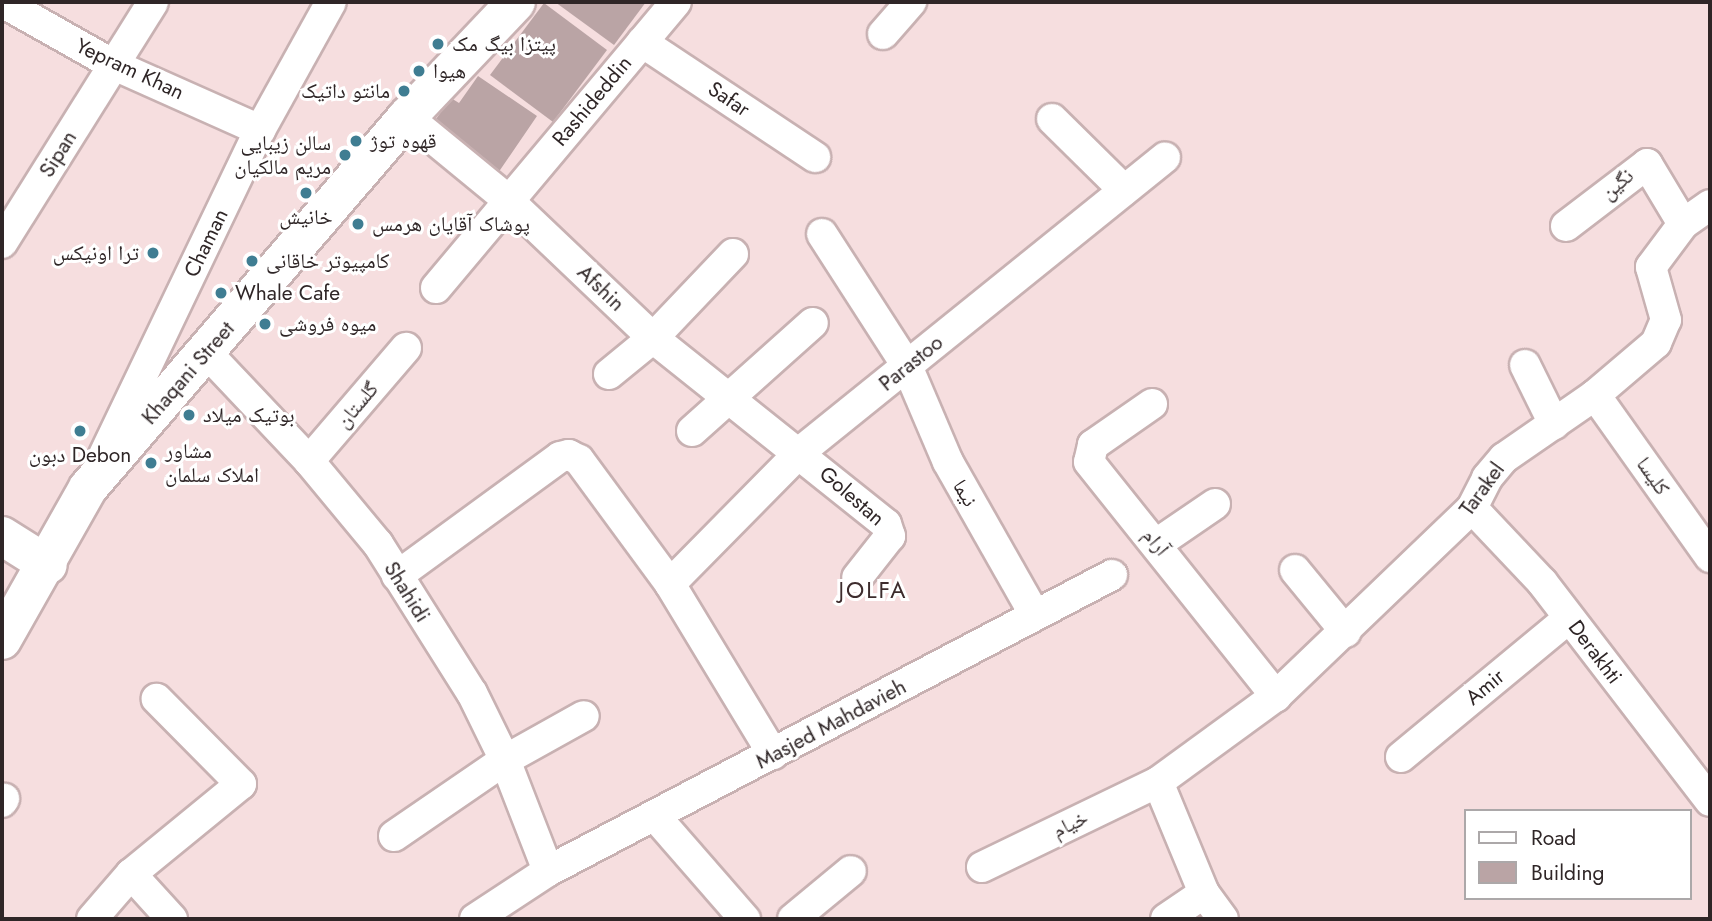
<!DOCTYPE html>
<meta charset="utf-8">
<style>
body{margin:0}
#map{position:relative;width:1712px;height:921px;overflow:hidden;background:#f6dedf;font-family:Jost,"Noto Naskh Arabic",sans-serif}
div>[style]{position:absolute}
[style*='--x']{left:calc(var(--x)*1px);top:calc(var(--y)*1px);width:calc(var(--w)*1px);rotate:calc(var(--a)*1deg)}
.building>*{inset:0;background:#baa4a5}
.roads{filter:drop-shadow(2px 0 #c8b1b2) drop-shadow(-2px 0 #c8b1b2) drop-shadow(0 2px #c8b1b2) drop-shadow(0 -2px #c8b1b2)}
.minor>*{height:30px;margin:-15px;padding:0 15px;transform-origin:15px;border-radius:15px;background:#fff}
.tertiary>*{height:38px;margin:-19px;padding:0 19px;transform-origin:19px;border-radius:19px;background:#fff}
.dots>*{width:19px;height:19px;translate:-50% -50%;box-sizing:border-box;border:4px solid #fff;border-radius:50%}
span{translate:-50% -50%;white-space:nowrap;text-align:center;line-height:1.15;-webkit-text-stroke:6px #fff;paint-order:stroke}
.poi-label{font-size:21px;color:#2f2627}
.left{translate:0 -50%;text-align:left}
.right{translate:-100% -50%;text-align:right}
.street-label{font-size:21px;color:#2f2627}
.neighbourhood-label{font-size:23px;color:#3d2c2d;letter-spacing:2px}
.frame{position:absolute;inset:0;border:4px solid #2f2627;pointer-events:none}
.legend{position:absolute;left:1464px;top:809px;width:228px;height:91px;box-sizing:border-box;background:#fff;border:2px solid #aca8a9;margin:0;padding:9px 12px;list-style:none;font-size:21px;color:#2f2627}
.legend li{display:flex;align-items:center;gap:14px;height:35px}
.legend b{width:35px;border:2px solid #aca8a9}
</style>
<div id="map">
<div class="building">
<i style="clip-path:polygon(555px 2px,646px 2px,614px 45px)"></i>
<i style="clip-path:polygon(544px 3px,607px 50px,553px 122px,490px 75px)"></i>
<i style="clip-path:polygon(478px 76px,537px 116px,498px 173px,431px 126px,451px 98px,459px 103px)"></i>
</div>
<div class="roads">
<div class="minor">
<i style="--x:2;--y:2;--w:129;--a:29.4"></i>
<i style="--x:114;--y:65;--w:160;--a:24"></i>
<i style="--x:883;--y:34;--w:43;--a:-48.8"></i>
<i style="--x:642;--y:42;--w:208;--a:33.6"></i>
<i style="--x:407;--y:117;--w:131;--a:39.4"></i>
<i style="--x:508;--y:200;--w:200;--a:43.6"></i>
<i style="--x:653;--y:338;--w:298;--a:38.6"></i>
<i style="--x:886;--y:524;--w:13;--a:72"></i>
<i style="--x:890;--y:536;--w:53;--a:128.2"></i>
<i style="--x:1052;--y:119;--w:101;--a:44.6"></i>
<i style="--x:1566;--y:226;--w:102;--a:-37.4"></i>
<i style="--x:1647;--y:164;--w:70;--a:59"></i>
<i style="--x:822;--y:234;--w:157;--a:57.2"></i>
<i style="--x:907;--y:366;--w:104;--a:66.9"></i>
<i style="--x:948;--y:462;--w:176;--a:60.4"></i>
<i style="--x:2;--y:243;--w:284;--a:-57.9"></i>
<i style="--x:436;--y:288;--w:373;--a:-50"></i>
<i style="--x:206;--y:352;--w:150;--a:46.6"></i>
<i style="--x:309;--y:461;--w:108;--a:50.3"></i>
<i style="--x:378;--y:544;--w:176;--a:57.8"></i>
<i style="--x:472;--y:693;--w:75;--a:63.8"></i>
<i style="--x:505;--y:760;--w:119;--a:68.8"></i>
<i style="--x:1525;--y:365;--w:66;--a:63.8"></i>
<i style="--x:609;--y:374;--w:57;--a:-39.3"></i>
<i style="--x:653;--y:338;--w:116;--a:-46.4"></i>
<i style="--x:1595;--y:395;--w:199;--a:54.6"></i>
<i style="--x:1152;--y:404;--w:72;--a:145.2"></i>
<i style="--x:1093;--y:445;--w:17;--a:103"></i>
<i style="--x:1089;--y:462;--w:300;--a:51.4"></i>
<i style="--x:692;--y:431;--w:162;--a:-41.8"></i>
<i style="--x:103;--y:457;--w:363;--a:-64.4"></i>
<i style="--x:260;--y:130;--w:146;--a:-61"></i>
<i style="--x:309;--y:461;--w:149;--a:-49.4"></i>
<i style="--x:1472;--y:508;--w:102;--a:46.6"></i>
<i style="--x:1542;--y:582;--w:276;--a:52.5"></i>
<i style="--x:1158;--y:543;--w:69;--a:-34.4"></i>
<i style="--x:1295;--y:570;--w:80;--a:50.6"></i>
<i style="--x:397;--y:576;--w:202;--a:-36.1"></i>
<i style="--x:560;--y:457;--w:9;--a:-13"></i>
<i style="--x:569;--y:455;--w:11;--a:27"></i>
<i style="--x:579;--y:460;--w:154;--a:53.7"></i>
<i style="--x:670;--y:584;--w:199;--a:58.8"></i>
<i style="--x:670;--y:584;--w:185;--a:-45.4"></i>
<i style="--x:800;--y:452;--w:469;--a:-38.9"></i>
<i style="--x:1401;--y:757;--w:218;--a:-39.6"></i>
<i style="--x:1158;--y:782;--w:120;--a:67.5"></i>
<i style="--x:1204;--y:893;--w:32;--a:54"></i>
<i style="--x:2;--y:802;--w:4;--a:-56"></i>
<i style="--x:655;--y:816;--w:137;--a:48.9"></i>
<i style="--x:394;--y:836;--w:135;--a:-34.4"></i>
<i style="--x:505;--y:760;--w:90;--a:-29.1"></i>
<i style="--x:982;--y:867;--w:195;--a:-25.8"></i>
<i style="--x:1158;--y:782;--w:146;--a:-36.1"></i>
<i style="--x:1276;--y:696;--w:272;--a:-43.8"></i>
<i style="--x:1472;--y:508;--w:34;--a:-63"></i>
<i style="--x:1487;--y:478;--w:26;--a:-50"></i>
<i style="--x:1504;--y:458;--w:111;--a:-34.7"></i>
<i style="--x:1595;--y:395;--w:80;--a:-40.4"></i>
<i style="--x:1656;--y:343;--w:25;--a:-67"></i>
<i style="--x:1666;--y:320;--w:55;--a:-105.8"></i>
<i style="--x:1651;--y:267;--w:54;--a:-53.3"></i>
<i style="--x:1683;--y:224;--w:33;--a:-35"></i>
<i style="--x:131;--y:874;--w:61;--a:47.7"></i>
<i style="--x:92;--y:919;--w:60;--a:-49.1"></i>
<i style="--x:131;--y:874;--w:142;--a:-39.3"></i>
<i style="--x:241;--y:784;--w:120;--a:-134.7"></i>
<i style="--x:475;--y:919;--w:87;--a:-33.3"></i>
<i style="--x:548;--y:871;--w:637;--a:-27.69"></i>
<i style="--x:793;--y:919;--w:75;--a:-39.6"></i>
<i style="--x:1166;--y:919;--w:46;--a:-34.4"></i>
</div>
<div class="tertiary">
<i style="--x:2;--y:536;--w:54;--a:32.2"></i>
<i style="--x:2;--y:640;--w:175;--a:-60.5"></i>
<i style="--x:88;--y:488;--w:489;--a:-49.3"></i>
<i style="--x:407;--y:117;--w:158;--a:-46.5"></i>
</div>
</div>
<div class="dots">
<i style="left:438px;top:44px;background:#3f7d92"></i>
<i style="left:419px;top:71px;background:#3f7d92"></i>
<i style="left:404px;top:91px;background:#3f7d92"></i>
<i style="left:356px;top:141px;background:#3f7d92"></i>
<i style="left:345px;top:155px;background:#3f7d92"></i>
<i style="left:306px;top:193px;background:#3f7d92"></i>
<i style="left:358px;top:224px;background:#3f7d92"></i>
<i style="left:153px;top:253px;background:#3f7d92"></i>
<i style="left:252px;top:261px;background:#3f7d92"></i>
<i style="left:221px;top:293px;background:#3f7d92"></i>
<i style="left:265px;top:324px;background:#3f7d92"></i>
<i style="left:189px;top:415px;background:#3f7d92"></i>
<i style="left:80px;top:431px;background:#3f7d92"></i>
<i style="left:151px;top:463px;background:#3f7d92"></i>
</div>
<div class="poi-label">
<span class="left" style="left:452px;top:44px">پیتزا بیگ مک</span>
<span class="left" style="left:433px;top:71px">هیوا</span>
<span class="right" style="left:390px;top:91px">مانتو داتیک</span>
<span class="left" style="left:370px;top:141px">قهوه توژ</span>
<span class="right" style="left:331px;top:155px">سالن زیبایی<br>مریم مالکیان</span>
<span style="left:306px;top:217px">خانیش</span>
<span class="left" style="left:372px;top:224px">پوشاک آقایان هرمس</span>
<span class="right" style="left:139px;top:253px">ترا اونیکس</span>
<span class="left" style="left:266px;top:261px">کامپیوتر خاقانی</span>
<span class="left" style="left:235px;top:293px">Whale Cafe</span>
<span class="left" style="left:279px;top:324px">میوه فروشی</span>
<span class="left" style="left:203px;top:415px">بوتیک میلاد</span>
<span class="left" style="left:165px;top:463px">مشاور<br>املاک سلمان</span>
<span style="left:80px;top:455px">دبون Debon</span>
</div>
<div class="street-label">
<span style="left:130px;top:69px;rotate:25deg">Yepram Khan</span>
<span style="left:729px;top:99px;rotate:34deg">Safar</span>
<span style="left:592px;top:101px;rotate:-50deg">Rashideddin</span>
<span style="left:58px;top:154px;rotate:-58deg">Sipan</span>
<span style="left:1617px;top:184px;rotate:-40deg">نگین</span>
<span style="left:206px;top:243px;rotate:-64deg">Chaman</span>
<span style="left:601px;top:288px;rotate:44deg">Afshin</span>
<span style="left:911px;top:363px;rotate:-39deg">Parastoo</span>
<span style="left:188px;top:373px;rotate:-49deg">Khaqani Street</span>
<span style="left:357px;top:405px;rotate:-50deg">گلستان</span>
<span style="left:1653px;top:476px;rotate:55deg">کلیسا</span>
<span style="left:1482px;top:489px;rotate:-54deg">Tarakel</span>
<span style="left:965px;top:493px;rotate:60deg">نیما</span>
<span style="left:852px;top:496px;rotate:41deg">Golestan</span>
<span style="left:1156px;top:542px;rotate:51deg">آرام</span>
<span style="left:407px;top:592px;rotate:58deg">Shahidi</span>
<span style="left:1595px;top:652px;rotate:53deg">Derakhti</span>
<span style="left:1485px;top:687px;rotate:-40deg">Amir</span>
<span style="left:831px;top:724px;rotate:-28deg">Masjed Mahdavieh</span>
<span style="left:1070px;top:824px;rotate:-26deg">خیام</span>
</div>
<div class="neighbourhood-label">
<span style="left:873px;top:590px">JOLFA</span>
</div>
<div class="frame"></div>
<ul class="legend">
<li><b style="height:9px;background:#fff"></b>Road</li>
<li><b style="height:19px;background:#baa4a5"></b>Building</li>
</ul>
</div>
